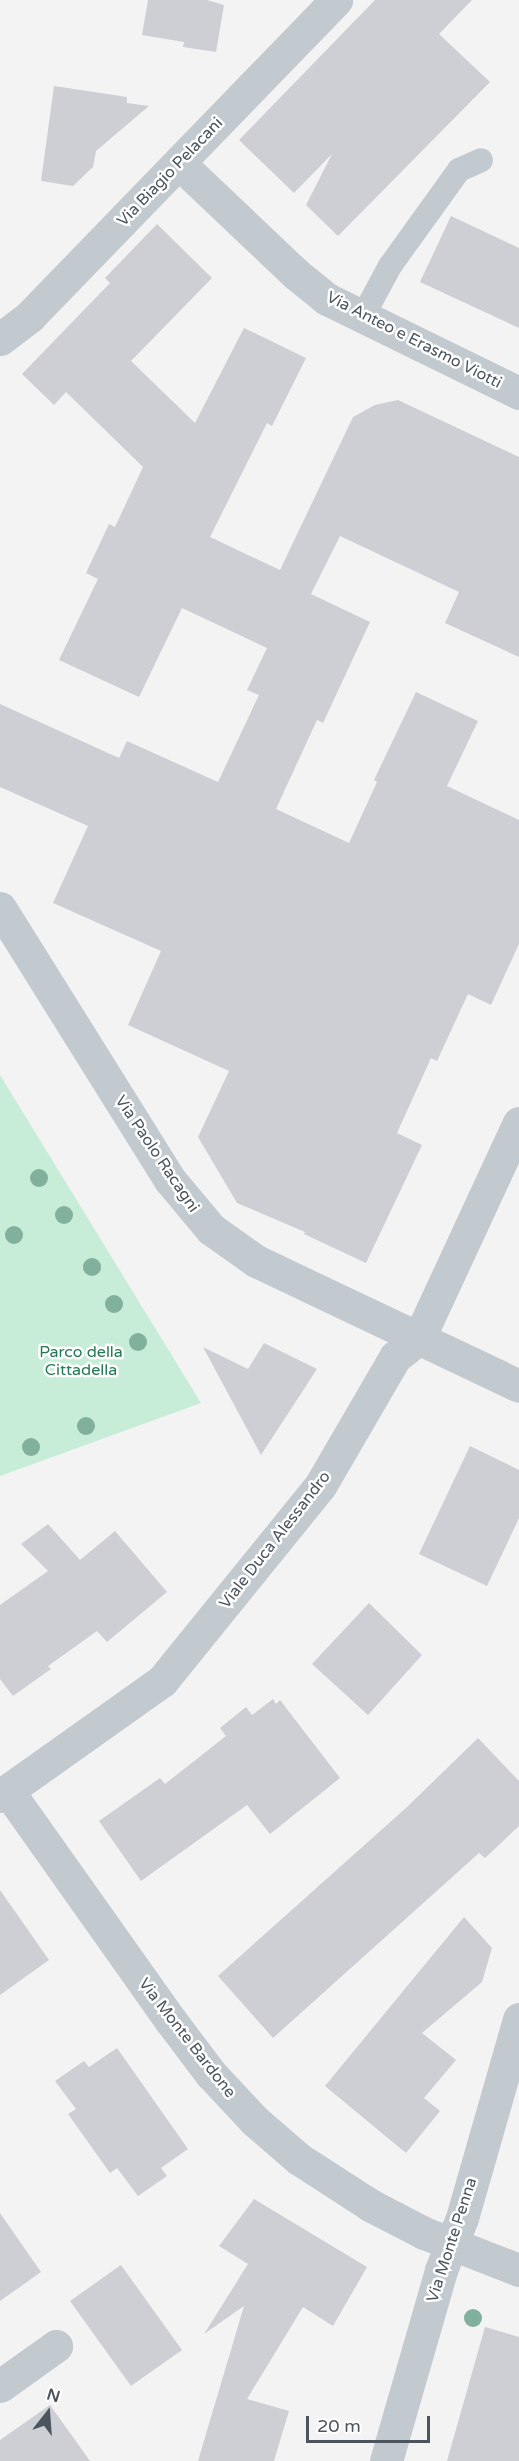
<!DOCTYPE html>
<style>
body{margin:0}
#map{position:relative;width:519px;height:2461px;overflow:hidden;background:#f4f3f3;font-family:"Varela Round",sans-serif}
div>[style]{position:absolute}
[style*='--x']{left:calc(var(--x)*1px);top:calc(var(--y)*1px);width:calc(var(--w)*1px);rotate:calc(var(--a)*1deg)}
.green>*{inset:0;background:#c7ecd8}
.building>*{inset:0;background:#cdcfd4}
.lane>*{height:24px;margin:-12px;padding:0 12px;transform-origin:12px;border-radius:12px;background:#c2c9cf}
.street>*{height:33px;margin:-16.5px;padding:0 16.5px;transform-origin:16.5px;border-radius:16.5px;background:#c2c9cf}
.trees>*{width:18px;height:18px;margin:-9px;border-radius:50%;background:#81b09c}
span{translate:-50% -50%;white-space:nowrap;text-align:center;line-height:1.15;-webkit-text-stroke:5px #fff;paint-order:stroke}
.street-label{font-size:16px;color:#4c545e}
.park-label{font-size:16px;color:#237a54}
.north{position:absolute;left:18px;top:2383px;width:60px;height:60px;-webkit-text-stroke:4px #fff;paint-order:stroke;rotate:17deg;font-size:16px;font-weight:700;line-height:24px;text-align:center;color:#4c545e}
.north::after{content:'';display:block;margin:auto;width:21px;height:27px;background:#4c545e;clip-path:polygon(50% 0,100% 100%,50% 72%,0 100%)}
.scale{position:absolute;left:306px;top:2416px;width:124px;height:27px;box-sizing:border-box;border:3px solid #4c545e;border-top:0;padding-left:8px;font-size:18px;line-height:21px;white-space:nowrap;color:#4c545e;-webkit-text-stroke:4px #fff;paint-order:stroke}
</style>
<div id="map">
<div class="green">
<i style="clip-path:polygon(0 1075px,201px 1403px,0 1476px)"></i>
</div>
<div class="building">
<i style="clip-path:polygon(148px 0,207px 0,224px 5px,216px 52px,183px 47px,184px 42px,142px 35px)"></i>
<i style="clip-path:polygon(375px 0,472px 0,439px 34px,490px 82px,338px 236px,306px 205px,332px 154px,294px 193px,239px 140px)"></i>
<i style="clip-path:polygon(54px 86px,127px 97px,127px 103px,149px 106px,96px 151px,93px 167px,73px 186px,41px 181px)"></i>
<i style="clip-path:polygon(451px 216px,519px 248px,519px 328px,420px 282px)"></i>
<i style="clip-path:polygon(157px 224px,212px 278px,131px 361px,195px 423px,244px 328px,306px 358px,272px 426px,267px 423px,210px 537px,280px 570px,353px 417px,375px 405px,398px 400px,519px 457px,519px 657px,445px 623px,459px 592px,340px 536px,311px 594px,370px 622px,323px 723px,317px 720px,276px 809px,349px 843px,377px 782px,374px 780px,416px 692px,478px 721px,447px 786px,519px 820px,519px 944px,491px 1005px,468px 994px,437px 1061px,431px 1058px,397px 1133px,422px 1145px,366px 1263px,304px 1234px,305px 1232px,237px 1203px,198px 1137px,229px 1071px,128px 1025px,161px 951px,53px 903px,88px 826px,0 787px,0 704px,119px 758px,127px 741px,218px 782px,259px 695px,247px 690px,267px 648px,182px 608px,139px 697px,59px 660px,98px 579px,86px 573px,109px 524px,115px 527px,143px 467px,66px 392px,54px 405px,22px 374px,110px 283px,105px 278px)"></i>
<i style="clip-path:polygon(264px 1343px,317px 1369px,261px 1455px,203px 1347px,248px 1369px)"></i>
<i style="clip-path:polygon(470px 1446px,519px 1470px,519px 1518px,487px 1586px,419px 1554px)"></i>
<i style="clip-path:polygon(48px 1524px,80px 1560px,115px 1531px,167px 1592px,107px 1642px,97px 1631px,48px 1666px,51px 1669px,13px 1696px,0 1679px,0 1605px,48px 1571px,21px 1544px)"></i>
<i style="clip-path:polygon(369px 1603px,422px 1655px,368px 1715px,312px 1664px)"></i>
<i style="clip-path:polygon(273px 1699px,276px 1704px,280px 1700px,340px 1778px,270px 1834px,247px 1805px,141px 1881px,99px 1821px,160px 1778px,165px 1784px,226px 1736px,220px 1728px,246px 1707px,252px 1715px)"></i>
<i style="clip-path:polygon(478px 1738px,519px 1781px,519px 1826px,485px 1858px,479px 1853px,273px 2038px,218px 1976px,407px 1807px)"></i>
<i style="clip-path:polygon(0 1890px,49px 1960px,0 1995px)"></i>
<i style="clip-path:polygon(464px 1917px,492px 1948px,482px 1982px,422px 2033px,456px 2060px,424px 2098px,440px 2111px,406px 2153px,325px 2086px)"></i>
<i style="clip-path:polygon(117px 2048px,188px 2149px,161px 2168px,167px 2176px,138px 2196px,117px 2168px,110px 2173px,68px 2114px,76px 2109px,55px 2081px,84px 2061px,89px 2067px)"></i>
<i style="clip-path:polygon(254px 2199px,367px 2267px,333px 2326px,303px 2307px,247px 2399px,289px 2411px,274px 2461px,198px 2461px,244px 2306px,204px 2334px,248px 2264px,219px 2246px)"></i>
<i style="clip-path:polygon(0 2213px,41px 2272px,0 2301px)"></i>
<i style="clip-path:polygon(121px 2265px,182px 2350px,131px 2386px,70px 2301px)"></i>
<i style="clip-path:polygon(485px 2327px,519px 2337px,519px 2461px,447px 2461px)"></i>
<i style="clip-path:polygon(50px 2405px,90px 2461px,0 2461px,0 2440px)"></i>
</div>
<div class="lane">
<i style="--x:362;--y:318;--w:59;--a:-61.7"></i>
<i style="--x:390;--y:266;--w:118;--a:-54.3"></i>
<i style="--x:459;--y:170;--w:24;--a:-24"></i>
</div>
<div class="street">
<i style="--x:179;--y:163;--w:161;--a:43.5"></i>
<i style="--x:296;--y:274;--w:40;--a:39"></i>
<i style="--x:327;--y:299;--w:214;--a:26.1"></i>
<i style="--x:0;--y:339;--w:38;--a:-37"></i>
<i style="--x:30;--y:316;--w:440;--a:-45.9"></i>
<i style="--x:0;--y:908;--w:321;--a:58"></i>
<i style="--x:170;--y:1180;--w:64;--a:50.1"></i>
<i style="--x:211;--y:1229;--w:55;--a:35.4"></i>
<i style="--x:256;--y:1261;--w:291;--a:25.4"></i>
<i style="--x:8;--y:1791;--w:282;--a:54.7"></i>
<i style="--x:171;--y:2021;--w:66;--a:53"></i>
<i style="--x:211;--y:2074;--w:64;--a:46.9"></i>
<i style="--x:255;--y:2121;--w:58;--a:40.8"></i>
<i style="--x:299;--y:2159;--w:85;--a:32.9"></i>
<i style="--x:370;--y:2205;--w:61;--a:27.4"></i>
<i style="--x:424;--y:2233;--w:102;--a:21.3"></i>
<i style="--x:0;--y:1796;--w:199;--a:-35.4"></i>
<i style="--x:162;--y:1681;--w:251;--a:-51"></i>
<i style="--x:320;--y:1486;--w:149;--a:-59.8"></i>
<i style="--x:395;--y:1357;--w:31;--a:-38"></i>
<i style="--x:419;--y:1338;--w:237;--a:-65.1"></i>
<i style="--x:0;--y:2386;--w:69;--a:-35.5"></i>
<i style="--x:386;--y:2461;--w:199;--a:-73.9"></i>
<i style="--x:441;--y:2270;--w:56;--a:-68"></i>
<i style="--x:462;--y:2218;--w:207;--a:-74"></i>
</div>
<div class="trees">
<i style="left:39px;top:1178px"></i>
<i style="left:64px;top:1215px"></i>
<i style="left:14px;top:1235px"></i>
<i style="left:92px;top:1267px"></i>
<i style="left:114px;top:1304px"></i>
<i style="left:138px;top:1342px"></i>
<i style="left:86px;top:1426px"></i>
<i style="left:31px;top:1447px"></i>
<i style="left:473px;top:2318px"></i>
</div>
<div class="street-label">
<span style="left:170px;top:172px;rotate:-46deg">Via Biagio Pelacani</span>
<span style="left:414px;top:340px;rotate:27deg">Via Anteo e Erasmo Viotti</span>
<span style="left:157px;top:1154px;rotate:56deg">Via Paolo Racagni</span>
<span style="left:275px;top:1540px;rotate:-52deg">Viale Duca Alessandro</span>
<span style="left:187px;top:2038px;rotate:52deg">Via Monte Bardone</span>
<span style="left:452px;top:2240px;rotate:-72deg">Via Monte Penna</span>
</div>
<div class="park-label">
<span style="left:81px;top:1361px">Parco della<br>Cittadella</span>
</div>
<div class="north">N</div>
<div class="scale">20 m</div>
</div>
